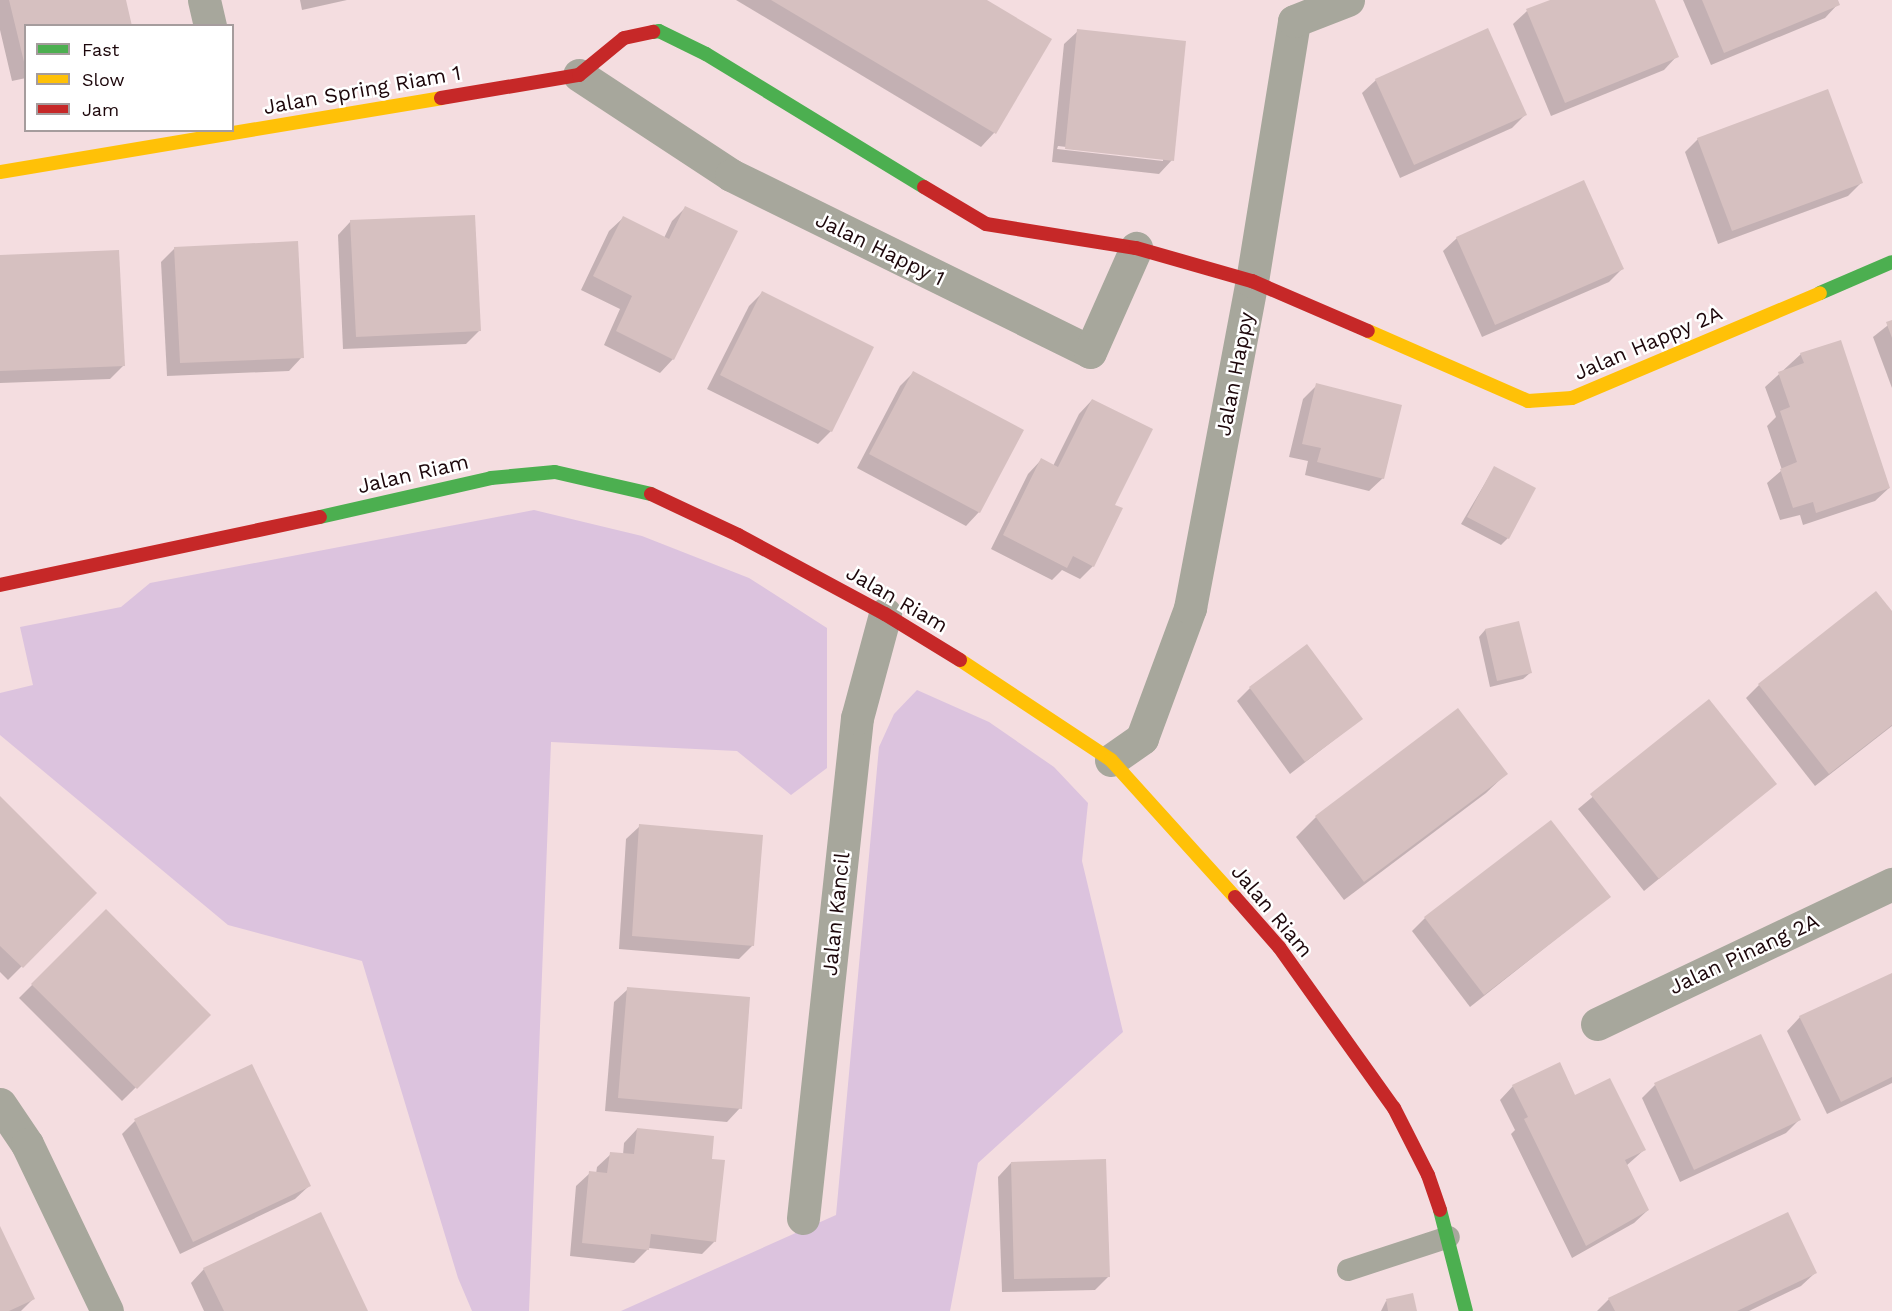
<!DOCTYPE html>
<style>
body{margin:0}
#map{position:relative;width:1892px;height:1311px;overflow:hidden;background:#f4dde0;font-family:"Work Sans",sans-serif}
div>[style]{position:absolute}
[style*='--x']{left:calc(var(--x)*1px);top:calc(var(--y)*1px);width:calc(var(--w)*1px);rotate:calc(var(--a)*1deg)}
.green>*{inset:0;background:#dcc3de}
.shadow>*{inset:0;background:#0003}
.building>*{inset:0;background:#d6c0c0}
.lane>*{height:22px;margin:-11px;padding:0 11px;transform-origin:11px;border-radius:11px;background:#a7a79c}
.street>*{height:33px;margin:-16.5px;padding:0 16.5px;transform-origin:16.5px;border-radius:16.5px;background:#a7a79c}
.fast>*{height:14px;margin:-7px;padding:0 7px;transform-origin:7px;border-radius:7px;background:#4caf50}
.slow>*{height:14px;margin:-7px;padding:0 7px;transform-origin:7px;border-radius:7px;background:#ffc107}
.jam>*{height:14px;margin:-7px;padding:0 7px;transform-origin:7px;border-radius:7px;background:#c62828}
span{translate:-50% -50%;white-space:nowrap;text-align:center;line-height:1.15;-webkit-text-stroke:5px #fff;paint-order:stroke}
.street-label{font-size:21px;color:#1d070b}
.legend{position:absolute;left:24px;top:24px;width:210px;height:108px;box-sizing:border-box;background:#fff;border:2px solid #a59c9d;margin:0;padding:8px 10px;list-style:none;font-size:18px;color:#1d070b}
.legend li{display:flex;align-items:center;gap:12px;height:30px}
.legend b{width:30px;border:2px solid #a59c9d}
</style>
<div id="map">
<div class="green">
<i style="clip-path:polygon(534px 510px,642px 536px,749px 578px,827px 628px,827px 768px,791px 795px,737px 751px,551px 742px,529px 1311px,472px 1311px,458px 1278px,362px 961px,228px 925px,0 735px,0 693px,33px 685px,20px 627px,121px 607px,150px 583px)"></i>
<i style="clip-path:polygon(917px 690px,989px 722px,1054px 767px,1088px 803px,1082px 861px,1123px 1032px,978px 1163px,950px 1311px,621px 1311px,836px 1215px,879px 747px,894px 714px)"></i>
</div>
<div class="shadow">
<i style="clip-path:polygon(0 0,124px 0,26px 26px,26px 78px,12px 81px,0 30px)"></i>
<i style="clip-path:polygon(300px 0,347px 0,302px 10px)"></i>
<i style="clip-path:polygon(736px 0,984px 0,1050px 39px,994px 133px,981px 147px)"></i>
<i style="clip-path:polygon(1554px 0,1654px 0,1677px 56px,1664px 70px,1551px 116px,1513px 24px,1527px 11px)"></i>
<i style="clip-path:polygon(1683px 0,1836px 0,1838px 4px,1825px 18px,1711px 65px)"></i>
<i style="clip-path:polygon(evenodd,1078px 31px,1172px 160px,1159px 174px,1052px 162px,1064px 44px,1078px 31px,1058px 146px,1163px 158px,1163px 161px,1057px 149px,1058px 146px)"></i>
<i style="clip-path:polygon(1376px 80px,1525px 115px,1512px 128px,1400px 178px,1362px 93px)"></i>
<i style="clip-path:polygon(1698px 139px,1861px 183px,1848px 196px,1718px 244px,1685px 152px)"></i>
<i style="clip-path:polygon(686px 207px,673px 359px,660px 373px,604px 345px,620px 309px,581px 290px,609px 231px,623px 218px,664px 238px,672px 221px)"></i>
<i style="clip-path:polygon(351px 221px,479px 331px,466px 344px,343px 349px,338px 235px)"></i>
<i style="clip-path:polygon(1457px 238px,1622px 269px,1609px 282px,1482px 337px,1443px 251px)"></i>
<i style="clip-path:polygon(175px 248px,302px 357px,289px 371px,167px 376px,161px 262px)"></i>
<i style="clip-path:polygon(0 256px,124px 365px,110px 379px,0 383px)"></i>
<i style="clip-path:polygon(762px 293px,831px 431px,818px 444px,707px 389px,749px 306px)"></i>
<i style="clip-path:polygon(1892px 322px,1892px 388px,1873px 337px)"></i>
<i style="clip-path:polygon(1801px 354px,1889px 488px,1875px 501px,1803px 525px,1800px 515px,1780px 520px,1767px 483px,1782px 470px,1767px 426px,1776px 417px,1765px 387px)"></i>
<i style="clip-path:polygon(913px 373px,1022px 431px,979px 512px,966px 526px,857px 468px,900px 386px)"></i>
<i style="clip-path:polygon(1317px 385px,1383px 478px,1369px 491px,1305px 475px,1308px 461px,1289px 457px,1303px 399px)"></i>
<i style="clip-path:polygon(1092px 400px,1113px 505px,1093px 566px,1080px 579px,1062px 570px,1052px 580px,991px 549px,1028px 474px,1041px 460px,1053px 466px,1079px 414px)"></i>
<i style="clip-path:polygon(1494px 468px,1508px 538px,1501px 545px,1461px 524px)"></i>
<i style="clip-path:polygon(1892px 614px,1892px 726px,1815px 786px,1746px 698px,1759px 685px)"></i>
<i style="clip-path:polygon(1518px 623px,1530px 673px,1523px 679px,1490px 687px,1479px 637px,1485px 630px)"></i>
<i style="clip-path:polygon(1250px 688px,1361px 719px,1290px 774px,1237px 701px)"></i>
<i style="clip-path:polygon(1708px 701px,1775px 784px,1644px 891px,1578px 809px)"></i>
<i style="clip-path:polygon(1506px 774px,1486px 793px,1344px 900px,1296px 837px,1316px 817px)"></i>
<i style="clip-path:polygon(0 798px,95px 893px,8px 980px,0 972px)"></i>
<i style="clip-path:polygon(640px 826px,753px 945px,739px 959px,619px 949px,626px 839px)"></i>
<i style="clip-path:polygon(1609px 897px,1470px 1007px,1412px 931px,1425px 918px)"></i>
<i style="clip-path:polygon(106px 911px,209px 1015px,122px 1101px,19px 998px)"></i>
<i style="clip-path:polygon(1892px 974px,1892px 1083px,1827px 1114px,1787px 1031px,1800px 1017px)"></i>
<i style="clip-path:polygon(628px 989px,740px 1108px,727px 1122px,605px 1111px,614px 1002px)"></i>
<i style="clip-path:polygon(1655px 1085px,1800px 1119px,1786px 1133px,1680px 1182px,1642px 1098px)"></i>
<i style="clip-path:polygon(1513px 1086px,1575px 1097px,1644px 1150px,1626px 1166px,1648px 1210px,1634px 1223px,1572px 1258px,1511px 1134px,1515px 1130px,1500px 1100px)"></i>
<i style="clip-path:polygon(135px 1121px,309px 1186px,295px 1199px,180px 1254px,122px 1134px)"></i>
<i style="clip-path:polygon(637px 1129px,710px 1160px,715px 1241px,702px 1254px,649px 1248px,634px 1263px,570px 1256px,576px 1186px,590px 1173px,596px 1174px,597px 1167px,611px 1154px,623px 1155px,624px 1143px)"></i>
<i style="clip-path:polygon(1011px 1163px,1108px 1277px,1095px 1290px,1002px 1292px,998px 1177px)"></i>
<i style="clip-path:polygon(0 1229px,33px 1299px,21px 1311px,0 1311px)"></i>
<i style="clip-path:polygon(204px 1269px,367px 1311px,204px 1311px,191px 1283px)"></i>
<i style="clip-path:polygon(1815px 1273px,1801px 1286px,1749px 1311px,1597px 1311px,1609px 1299px)"></i>
<i style="clip-path:polygon(1386px 1301px,1416px 1311px,1381px 1311px)"></i>
</div>
<div class="building">
<i style="clip-path:polygon(9px 0,126px 0,132px 26px,26px 26px,25px 66px)"></i>
<i style="clip-path:polygon(771px 0,987px 0,1052px 39px,996px 134px)"></i>
<i style="clip-path:polygon(1550px 0,1655px 0,1679px 57px,1565px 103px,1526px 9px)"></i>
<i style="clip-path:polygon(1702px 0,1838px 0,1840px 5px,1724px 53px)"></i>
<i style="clip-path:polygon(1488px 28px,1527px 115px,1414px 165px,1375px 79px)"></i>
<i style="clip-path:polygon(1077px 29px,1186px 41px,1174px 161px,1065px 149px)"></i>
<i style="clip-path:polygon(1828px 89px,1863px 183px,1732px 231px,1697px 138px)"></i>
<i style="clip-path:polygon(1584px 180px,1624px 269px,1495px 325px,1456px 237px)"></i>
<i style="clip-path:polygon(685px 206px,738px 231px,674px 360px,616px 331px,632px 296px,593px 276px,623px 216px,669px 239px)"></i>
<i style="clip-path:polygon(475px 215px,481px 331px,356px 337px,350px 220px)"></i>
<i style="clip-path:polygon(298px 241px,304px 358px,180px 363px,174px 247px)"></i>
<i style="clip-path:polygon(119px 250px,125px 366px,0 371px,0 255px)"></i>
<i style="clip-path:polygon(762px 291px,874px 347px,832px 432px,720px 375px)"></i>
<i style="clip-path:polygon(1892px 320px,1892px 338px,1886px 322px)"></i>
<i style="clip-path:polygon(1841px 340px,1890px 488px,1816px 513px,1813px 502px,1793px 508px,1780px 469px,1797px 462px,1780px 411px,1790px 407px,1778px 372px,1804px 363px,1800px 353px)"></i>
<i style="clip-path:polygon(913px 371px,1024px 430px,980px 513px,869px 454px)"></i>
<i style="clip-path:polygon(1316px 383px,1402px 405px,1384px 479px,1317px 462px,1321px 448px,1302px 444px)"></i>
<i style="clip-path:polygon(1092px 399px,1153px 429px,1115px 505px,1123px 508px,1094px 567px,1073px 556px,1067px 568px,1003px 535px,1041px 458px,1058px 467px)"></i>
<i style="clip-path:polygon(1494px 466px,1536px 488px,1509px 539px,1467px 517px)"></i>
<i style="clip-path:polygon(1876px 591px,1892px 611px,1892px 725px,1829px 774px,1758px 684px)"></i>
<i style="clip-path:polygon(1519px 621px,1532px 673px,1497px 681px,1485px 629px)"></i>
<i style="clip-path:polygon(1307px 644px,1363px 719px,1305px 762px,1249px 687px)"></i>
<i style="clip-path:polygon(1709px 699px,1777px 784px,1659px 879px,1590px 794px)"></i>
<i style="clip-path:polygon(1458px 708px,1508px 774px,1364px 882px,1315px 816px)"></i>
<i style="clip-path:polygon(0 796px,97px 893px,23px 968px,0 946px)"></i>
<i style="clip-path:polygon(1551px 820px,1611px 897px,1484px 995px,1424px 917px)"></i>
<i style="clip-path:polygon(639px 824px,763px 835px,754px 946px,632px 936px)"></i>
<i style="clip-path:polygon(106px 909px,211px 1015px,137px 1089px,31px 984px)"></i>
<i style="clip-path:polygon(1892px 973px,1892px 1077px,1841px 1102px,1799px 1016px)"></i>
<i style="clip-path:polygon(627px 987px,750px 997px,742px 1109px,618px 1098px)"></i>
<i style="clip-path:polygon(1761px 1034px,1801px 1120px,1694px 1170px,1654px 1083px)"></i>
<i style="clip-path:polygon(1560px 1062px,1575px 1095px,1610px 1078px,1646px 1150px,1625px 1160px,1649px 1210px,1586px 1246px,1524px 1119px,1528px 1117px,1512px 1085px)"></i>
<i style="clip-path:polygon(252px 1064px,311px 1186px,193px 1242px,134px 1119px)"></i>
<i style="clip-path:polygon(637px 1128px,714px 1136px,712px 1159px,725px 1160px,716px 1242px,651px 1234px,649px 1250px,582px 1243px,589px 1171px,607px 1173px,610px 1152px,634px 1154px)"></i>
<i style="clip-path:polygon(1106px 1159px,1110px 1277px,1014px 1279px,1011px 1162px)"></i>
<i style="clip-path:polygon(321px 1212px,368px 1311px,224px 1311px,203px 1268px)"></i>
<i style="clip-path:polygon(1788px 1212px,1817px 1273px,1737px 1311px,1615px 1311px,1608px 1298px)"></i>
<i style="clip-path:polygon(0 1226px,35px 1299px,9px 1311px,0 1311px)"></i>
<i style="clip-path:polygon(1413px 1293px,1417px 1311px,1388px 1311px,1386px 1299px)"></i>
</div>
<div class="lane">
<i style="--x:1348;--y:1270;--w:106;--a:-18.1"></i>
</div>
<div class="street">
<i style="--x:204;--y:0;--w:27;--a:77"></i>
<i style="--x:579;--y:75;--w:182;--a:33.3"></i>
<i style="--x:731;--y:175;--w:400;--a:26.2"></i>
<i style="--x:1090;--y:352;--w:114;--a:-66.1"></i>
<i style="--x:1111;--y:760;--w:38;--a:-35"></i>
<i style="--x:1142;--y:738;--w:139;--a:-69.7"></i>
<i style="--x:1190;--y:608;--w:333;--a:-79.3"></i>
<i style="--x:1252;--y:281;--w:263;--a:-80.8"></i>
<i style="--x:1294;--y:21;--w:58;--a:-21.3"></i>
<i style="--x:1597;--y:1024;--w:327;--a:-25.4"></i>
<i style="--x:0;--y:1104;--w:48;--a:56"></i>
<i style="--x:27;--y:1144;--w:185;--a:64.4"></i>
<i style="--x:803;--y:1218;--w:503;--a:-83.84"></i>
<i style="--x:857;--y:718;--w:108;--a:-74.9"></i>
</div>
<div class="fast">
<i style="--x:653;--y:32;--w:6;--a:-9"></i>
<i style="--x:659;--y:31;--w:52;--a:26.1"></i>
<i style="--x:706;--y:54;--w:255;--a:31.4"></i>
<i style="--x:1820;--y:293;--w:78;--a:-23.3"></i>
<i style="--x:320;--y:517;--w:175;--a:-12.8"></i>
<i style="--x:491;--y:478;--w:64;--a:-5.4"></i>
<i style="--x:555;--y:472;--w:98;--a:12.9"></i>
<i style="--x:1440;--y:1210;--w:104;--a:75.6"></i>
</div>
<div class="slow">
<i style="--x:0;--y:172;--w:447;--a:-9.5"></i>
<i style="--x:1368;--y:331;--w:175;--a:23.6"></i>
<i style="--x:1528;--y:401;--w:44;--a:-3.9"></i>
<i style="--x:1572;--y:398;--w:269;--a:-22.9"></i>
<i style="--x:960;--y:660;--w:181;--a:33.5"></i>
<i style="--x:1111;--y:760;--w:185;--a:47.9"></i>
</div>
<div class="jam">
<i style="--x:441;--y:98;--w:140;--a:-9.5"></i>
<i style="--x:579;--y:75;--w:58;--a:-39.4"></i>
<i style="--x:624;--y:38;--w:30;--a:-12"></i>
<i style="--x:924;--y:187;--w:72;--a:30.8"></i>
<i style="--x:986;--y:224;--w:152;--a:9.1"></i>
<i style="--x:1136;--y:248;--w:121;--a:15.9"></i>
<i style="--x:1252;--y:281;--w:126;--a:23.3"></i>
<i style="--x:651;--y:494;--w:96;--a:25.2"></i>
<i style="--x:738;--y:535;--w:167;--a:28.3"></i>
<i style="--x:885;--y:614;--w:88;--a:31.5"></i>
<i style="--x:0;--y:585;--w:327;--a:-12"></i>
<i style="--x:1235;--y:897;--w:67;--a:48.7"></i>
<i style="--x:1279;--y:947;--w:198;--a:54.5"></i>
<i style="--x:1394;--y:1108;--w:75;--a:63.1"></i>
<i style="--x:1428;--y:1175;--w:37;--a:71"></i>
</div>
<div class="street-label">
<span style="left:362px;top:90px;rotate:-10deg">Jalan Spring Riam 1</span>
<span style="left:880px;top:249px;rotate:26deg">Jalan Happy 1</span>
<span style="left:1648px;top:343px;rotate:-23deg">Jalan Happy 2A</span>
<span style="left:1235px;top:374px;rotate:-79deg">Jalan Happy</span>
<span style="left:413px;top:474px;rotate:-13deg">Jalan Riam</span>
<span style="left:897px;top:599px;rotate:30deg">Jalan Riam</span>
<span style="left:1272px;top:911px;rotate:50deg">Jalan Riam</span>
<span style="left:836px;top:914px;rotate:-84deg">Jalan Kancil</span>
<span style="left:1744px;top:954px;rotate:-25deg">Jalan Pinang 2A</span>
</div>
<ul class="legend">
<li><b style="height:8px;background:#4caf50"></b>Fast</li>
<li><b style="height:8px;background:#ffc107"></b>Slow</li>
<li><b style="height:8px;background:#c62828"></b>Jam</li>
</ul>
</div>
